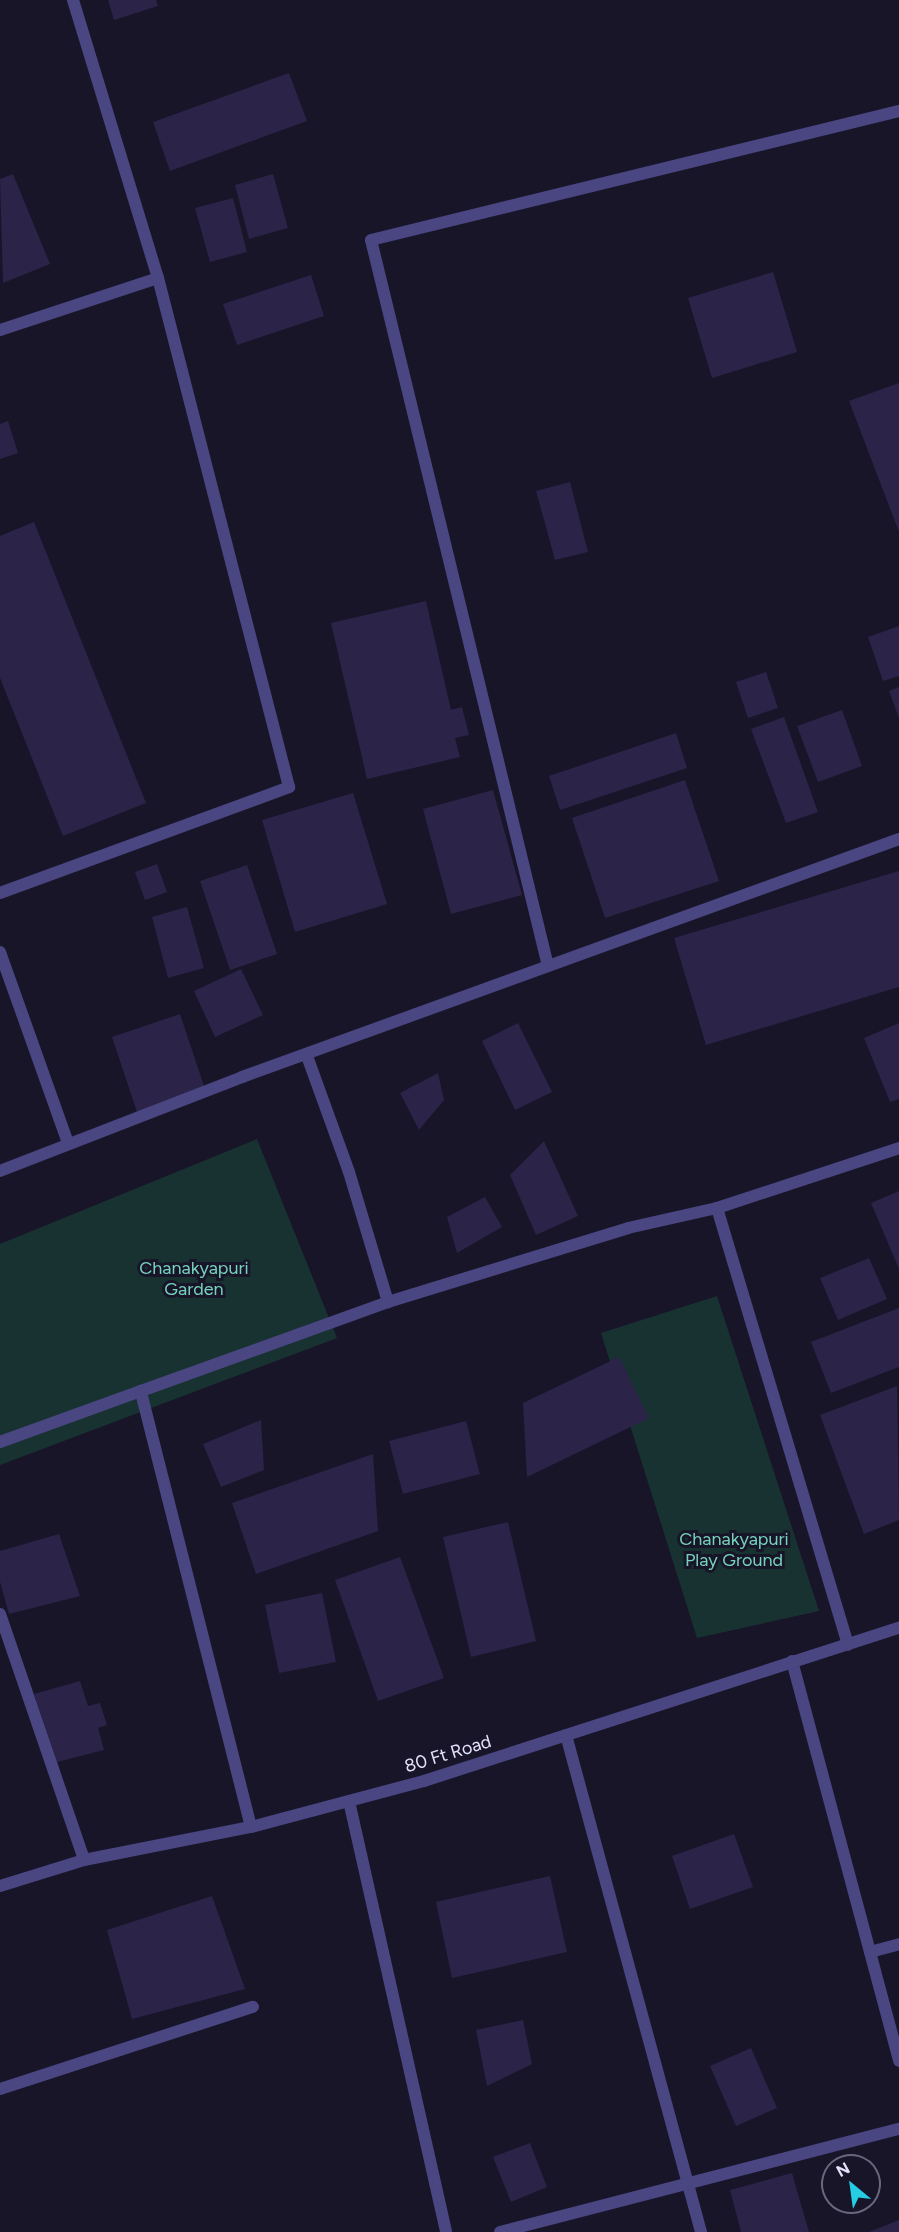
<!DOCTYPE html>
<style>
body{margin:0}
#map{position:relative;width:899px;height:2232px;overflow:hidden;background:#181529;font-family:Figtree,sans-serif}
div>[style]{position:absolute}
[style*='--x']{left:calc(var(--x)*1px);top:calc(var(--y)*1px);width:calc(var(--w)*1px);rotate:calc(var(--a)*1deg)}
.green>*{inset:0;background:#183232}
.building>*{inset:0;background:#2b2348}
.street>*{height:12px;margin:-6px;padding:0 6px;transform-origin:6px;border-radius:6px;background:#494682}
span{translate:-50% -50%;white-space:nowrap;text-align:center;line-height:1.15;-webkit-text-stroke:6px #181529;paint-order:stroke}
.park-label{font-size:18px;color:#75d3bd}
.street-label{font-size:18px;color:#e4e1fb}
.north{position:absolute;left:821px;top:2154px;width:60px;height:60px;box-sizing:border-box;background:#181529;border:2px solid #6a677d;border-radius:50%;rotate:331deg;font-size:16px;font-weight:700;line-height:24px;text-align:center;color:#e4e1fb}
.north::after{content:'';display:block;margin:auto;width:21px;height:27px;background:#26cce2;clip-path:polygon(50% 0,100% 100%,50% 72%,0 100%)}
</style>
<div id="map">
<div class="green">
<i style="clip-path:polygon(257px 1139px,337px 1338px,0 1465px,0 1244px)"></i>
<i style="clip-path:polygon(717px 1296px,819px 1611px,697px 1638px,601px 1333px)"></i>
</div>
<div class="building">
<i style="clip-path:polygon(108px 0,156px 0,158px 6px,114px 20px)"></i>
<i style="clip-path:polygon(289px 73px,307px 121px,170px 171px,153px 122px)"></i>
<i style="clip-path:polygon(13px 174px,50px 264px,3px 283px,0 179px)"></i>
<i style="clip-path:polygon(273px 174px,288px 228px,249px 239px,235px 185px)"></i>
<i style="clip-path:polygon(233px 198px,247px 252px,210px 262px,195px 208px)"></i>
<i style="clip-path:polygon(773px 272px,797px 352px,712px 378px,688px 298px)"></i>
<i style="clip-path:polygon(311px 275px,324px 316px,237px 345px,223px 304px)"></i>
<i style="clip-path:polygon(899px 383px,899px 532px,849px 401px)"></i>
<i style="clip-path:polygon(8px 421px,18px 453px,0 459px,0 424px)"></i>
<i style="clip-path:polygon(570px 482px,588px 552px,555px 560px,536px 491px)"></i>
<i style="clip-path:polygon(34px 522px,146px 803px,63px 836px,0 678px,0 536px)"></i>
<i style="clip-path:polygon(426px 601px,451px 710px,462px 707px,469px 735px,455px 738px,460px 757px,367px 779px,331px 623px)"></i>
<i style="clip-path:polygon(899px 626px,899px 676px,883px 681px,868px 637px)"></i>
<i style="clip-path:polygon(766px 672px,778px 708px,748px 718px,736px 682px)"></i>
<i style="clip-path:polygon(899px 687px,899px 718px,889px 691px)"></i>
<i style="clip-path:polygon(842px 710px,862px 766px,818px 782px,797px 726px)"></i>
<i style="clip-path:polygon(784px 717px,818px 812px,786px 823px,751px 729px)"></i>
<i style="clip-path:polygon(676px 733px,687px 768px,560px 810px,549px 776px)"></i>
<i style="clip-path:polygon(685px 780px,719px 881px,605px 918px,572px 818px)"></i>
<i style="clip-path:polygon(493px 790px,522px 895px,451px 914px,423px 809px)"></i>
<i style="clip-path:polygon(353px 793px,387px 904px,295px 932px,262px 820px)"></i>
<i style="clip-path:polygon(157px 864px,167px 892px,145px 900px,135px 872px)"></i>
<i style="clip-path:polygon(247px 865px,277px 954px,230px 970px,200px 881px)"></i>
<i style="clip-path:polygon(899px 871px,899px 987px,706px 1045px,674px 938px)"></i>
<i style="clip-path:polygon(187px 907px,204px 968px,168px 978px,152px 917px)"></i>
<i style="clip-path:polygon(241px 969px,263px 1015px,215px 1037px,194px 991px)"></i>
<i style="clip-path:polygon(180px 1014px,205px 1089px,137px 1112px,112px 1037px)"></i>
<i style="clip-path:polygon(518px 1023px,552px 1092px,515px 1110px,482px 1041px)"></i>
<i style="clip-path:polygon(899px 1023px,899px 1099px,890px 1102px,864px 1038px)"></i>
<i style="clip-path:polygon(438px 1073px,444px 1100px,419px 1130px,400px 1093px)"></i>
<i style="clip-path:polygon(544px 1141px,578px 1216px,536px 1235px,510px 1175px)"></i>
<i style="clip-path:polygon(899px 1191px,899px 1269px,871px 1203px)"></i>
<i style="clip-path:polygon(485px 1197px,502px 1227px,457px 1253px,447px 1217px)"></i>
<i style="clip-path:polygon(869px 1258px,887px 1299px,838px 1320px,820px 1278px)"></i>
<i style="clip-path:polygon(899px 1308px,899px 1367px,831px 1393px,811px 1342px)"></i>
<i style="clip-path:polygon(619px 1357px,649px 1418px,527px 1477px,523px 1403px)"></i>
<i style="clip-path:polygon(897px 1386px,899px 1520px,864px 1534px,820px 1415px)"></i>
<i style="clip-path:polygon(261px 1420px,264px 1470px,221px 1487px,203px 1444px)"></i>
<i style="clip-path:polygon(466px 1421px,480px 1474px,403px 1494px,389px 1441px)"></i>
<i style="clip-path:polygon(373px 1454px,378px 1531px,256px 1574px,232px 1503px)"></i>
<i style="clip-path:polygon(508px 1522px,536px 1641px,471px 1657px,443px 1537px)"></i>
<i style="clip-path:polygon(59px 1534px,80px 1596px,9px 1614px,0 1582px,0 1551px)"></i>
<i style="clip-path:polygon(400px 1557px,444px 1678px,378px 1701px,335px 1580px)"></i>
<i style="clip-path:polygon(322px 1593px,336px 1662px,279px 1673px,265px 1605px)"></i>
<i style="clip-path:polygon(80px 1681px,88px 1706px,100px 1703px,107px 1725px,98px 1728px,104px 1750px,57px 1762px,34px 1694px)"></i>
<i style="clip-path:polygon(734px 1834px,753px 1887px,690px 1909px,672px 1856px)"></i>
<i style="clip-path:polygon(550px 1876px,567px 1952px,452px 1978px,436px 1902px)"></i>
<i style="clip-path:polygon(212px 1896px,245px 1989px,132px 2019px,107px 1930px)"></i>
<i style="clip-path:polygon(523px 2020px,532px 2064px,487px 2086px,476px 2030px)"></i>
<i style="clip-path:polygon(751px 2048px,777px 2108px,736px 2126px,710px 2066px)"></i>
<i style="clip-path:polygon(530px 2143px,547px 2187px,511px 2202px,493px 2157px)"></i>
<i style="clip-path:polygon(792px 2173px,809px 2232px,741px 2232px,730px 2190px)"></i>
<i style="clip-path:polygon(899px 2220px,899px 2232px,869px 2232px)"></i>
</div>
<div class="street">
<i style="--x:0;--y:330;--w:166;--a:-18.2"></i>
<i style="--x:0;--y:893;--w:308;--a:-20.1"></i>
<i style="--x:289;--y:787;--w:526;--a:-104.43"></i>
<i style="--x:158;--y:278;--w:291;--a:-107"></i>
<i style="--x:0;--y:952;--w:203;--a:70.4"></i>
<i style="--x:548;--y:966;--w:747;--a:-103.7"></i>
<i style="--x:371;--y:240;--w:544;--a:-13.73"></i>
<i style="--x:307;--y:1056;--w:123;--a:70.1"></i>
<i style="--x:349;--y:1172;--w:136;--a:73.3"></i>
<i style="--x:0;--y:1171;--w:260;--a:-21.2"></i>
<i style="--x:242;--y:1077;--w:699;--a:-19.91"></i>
<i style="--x:717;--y:1208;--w:456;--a:73.3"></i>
<i style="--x:0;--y:1442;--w:150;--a:-19.9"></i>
<i style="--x:0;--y:1614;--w:260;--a:71.1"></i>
<i style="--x:792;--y:1661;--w:414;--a:75"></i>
<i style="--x:566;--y:1735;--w:515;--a:74.8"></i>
<i style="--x:349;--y:1801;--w:442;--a:77.3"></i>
<i style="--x:251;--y:1827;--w:450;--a:-104.2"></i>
<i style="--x:141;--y:1391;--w:263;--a:-19.8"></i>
<i style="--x:388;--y:1302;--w:251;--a:-17.1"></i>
<i style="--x:628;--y:1228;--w:91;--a:-12.7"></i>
<i style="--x:717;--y:1208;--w:192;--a:-18.2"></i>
<i style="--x:0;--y:1886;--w:88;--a:-17.2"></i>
<i style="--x:84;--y:1860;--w:170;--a:-11.2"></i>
<i style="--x:251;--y:1827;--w:179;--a:-14.9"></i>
<i style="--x:424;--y:1781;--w:499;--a:-17.9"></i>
<i style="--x:870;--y:1952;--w:30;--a:-15"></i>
<i style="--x:0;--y:2089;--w:266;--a:-18"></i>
<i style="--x:500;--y:2232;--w:412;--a:-14.5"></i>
</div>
<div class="park-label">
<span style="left:194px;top:1279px">Chanakyapuri<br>Garden</span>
<span style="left:734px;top:1550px">Chanakyapuri<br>Play Ground</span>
</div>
<div class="street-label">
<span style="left:448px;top:1754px;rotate:-17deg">80 Ft Road</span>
</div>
<div class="north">N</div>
</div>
